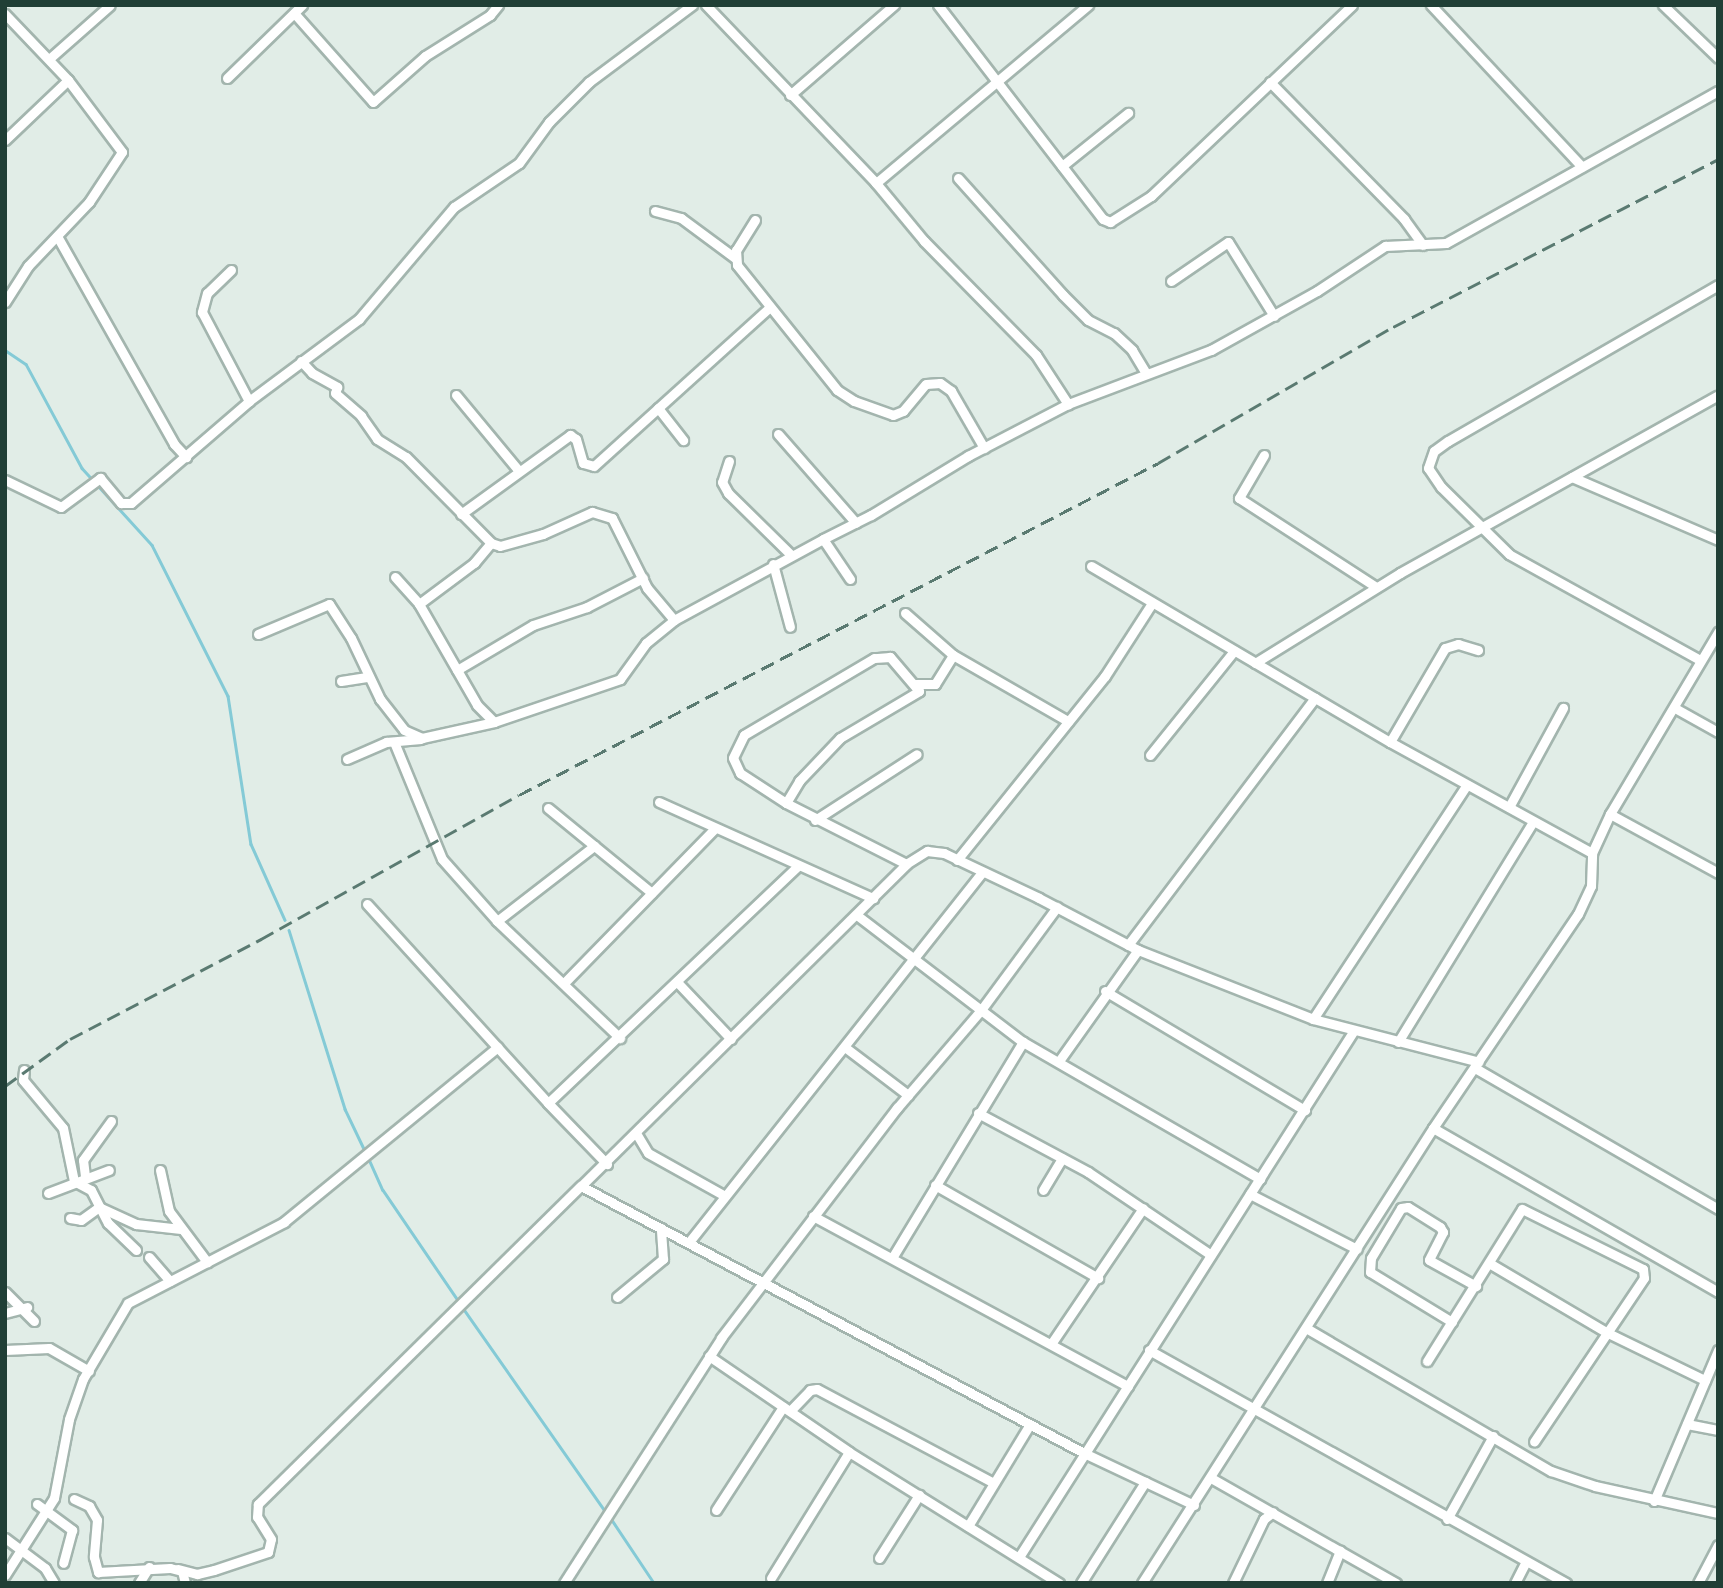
<!DOCTYPE html>
<style>
body{margin:0}
#map{position:relative;width:1723px;height:1588px;overflow:hidden;background:#e1ede7;font-family:Poppins,sans-serif}
div>[style]{position:absolute}
[style*='--x']{left:calc(var(--x)*1px);top:calc(var(--y)*1px);width:calc(var(--w)*1px);rotate:calc(var(--a)*1deg)}
.stream>*{height:2.5px;margin:-1.25px;padding:0 1.25px;transform-origin:1.25px;border-radius:1.25px;background:#84cad6}
.roads{filter:drop-shadow(2px 0 #a3b5ae) drop-shadow(-2px 0 #a3b5ae) drop-shadow(0 2px #a3b5ae) drop-shadow(0 -2px #a3b5ae)}
.minor>*{height:9px;margin:-4.5px;padding:0 4.5px;transform-origin:4.5px;border-radius:4.5px;background:#fff}
.rail>*{height:2.5px;margin-top:-1.25px;transform-origin:0;background:repeating-linear-gradient(90deg,#5a7a71 0 14px,transparent 0 21px)}
span{translate:-50% -50%;white-space:nowrap;text-align:center;line-height:1.15;-webkit-text-stroke:6px #f2f9f5;paint-order:stroke}
.frame{position:absolute;inset:0;border:7px solid #203f36;pointer-events:none}
</style>
<div id="map">
<div class="stream">
<i style="--x:5;--y:350;--w:25;--a:34"></i>
<i style="--x:26;--y:364;--w:118;--a:61.7"></i>
<i style="--x:82;--y:468;--w:104;--a:47.7"></i>
<i style="--x:152;--y:545;--w:169;--a:63.3"></i>
<i style="--x:228;--y:696;--w:150;--a:81.2"></i>
<i style="--x:251;--y:844;--w:83;--a:65.9"></i>
<i style="--x:289;--y:930;--w:188;--a:72.6"></i>
<i style="--x:345;--y:1109;--w:47;--a:64.5"></i>
<i style="--x:368;--y:1157;--w:36;--a:66"></i>
<i style="--x:383;--y:1190;--w:135;--a:55.8"></i>
<i style="--x:463;--y:1308;--w:249;--a:55"></i>
<i style="--x:610;--y:1517;--w:79;--a:56.3"></i>
</div>
<div class="roads">
<div class="minor">
<i style="--x:706;--y:5;--w:246;--a:46.3"></i>
<i style="--x:876;--y:183;--w:75;--a:50.4"></i>
<i style="--x:924;--y:241;--w:160;--a:45.5"></i>
<i style="--x:1036;--y:355;--w:59;--a:56.9"></i>
<i style="--x:938;--y:5;--w:270;--a:52.4"></i>
<i style="--x:1103;--y:219;--w:8;--a:23"></i>
<i style="--x:1110;--y:222;--w:49;--a:-32.4"></i>
<i style="--x:1151;--y:196;--w:277;--a:-43.5"></i>
<i style="--x:1431;--y:5;--w:221;--a:47"></i>
<i style="--x:1663;--y:5;--w:76;--a:43.9"></i>
<i style="--x:294;--y:13;--w:119;--a:48.4"></i>
<i style="--x:373;--y:102;--w:69;--a:-41.5"></i>
<i style="--x:425;--y:56;--w:77;--a:-32.2"></i>
<i style="--x:490;--y:15;--w:13;--a:-51"></i>
<i style="--x:5;--y:14;--w:91;--a:46.3"></i>
<i style="--x:68;--y:80;--w:90;--a:53.1"></i>
<i style="--x:122;--y:152;--w:60;--a:123.4"></i>
<i style="--x:89;--y:202;--w:88;--a:133.6"></i>
<i style="--x:28;--y:266;--w:43;--a:122.6"></i>
<i style="--x:49;--y:59;--w:81;--a:-41.5"></i>
<i style="--x:227;--y:78;--w:105;--a:-44.2"></i>
<i style="--x:1270;--y:82;--w:192;--a:45.6"></i>
<i style="--x:1404;--y:219;--w:32;--a:54"></i>
<i style="--x:790;--y:95;--w:138;--a:-40.9"></i>
<i style="--x:5;--y:140;--w:87;--a:-43.6"></i>
<i style="--x:1062;--y:166;--w:85;--a:-38.8"></i>
<i style="--x:958;--y:178;--w:157;--a:48.1"></i>
<i style="--x:1063;--y:295;--w:35;--a:45"></i>
<i style="--x:1088;--y:320;--w:29;--a:27"></i>
<i style="--x:1114;--y:333;--w:25;--a:43"></i>
<i style="--x:1132;--y:350;--w:27;--a:59"></i>
<i style="--x:876;--y:183;--w:277;--a:-40"></i>
<i style="--x:655;--y:211;--w:27;--a:15"></i>
<i style="--x:681;--y:218;--w:67;--a:36.5"></i>
<i style="--x:755;--y:220;--w:36;--a:122"></i>
<i style="--x:736;--y:250;--w:15;--a:86"></i>
<i style="--x:737;--y:265;--w:160;--a:51.3"></i>
<i style="--x:837;--y:390;--w:20;--a:33"></i>
<i style="--x:854;--y:401;--w:41;--a:19.7"></i>
<i style="--x:893;--y:415;--w:11;--a:-22"></i>
<i style="--x:903;--y:411;--w:35;--a:-50"></i>
<i style="--x:926;--y:384;--w:14;--a:-4"></i>
<i style="--x:940;--y:383;--w:14;--a:36"></i>
<i style="--x:951;--y:391;--w:66;--a:59.9"></i>
<i style="--x:57;--y:236;--w:239;--a:60.6"></i>
<i style="--x:174;--y:444;--w:18;--a:47"></i>
<i style="--x:231;--y:270;--w:33;--a:136"></i>
<i style="--x:207;--y:293;--w:20;--a:105"></i>
<i style="--x:202;--y:312;--w:101;--a:62.2"></i>
<i style="--x:1171;--y:281;--w:69;--a:-34.4"></i>
<i style="--x:1228;--y:242;--w:87;--a:58.1"></i>
<i style="--x:301;--y:361;--w:16;--a:47"></i>
<i style="--x:312;--y:373;--w:29;--a:29"></i>
<i style="--x:337;--y:387;--w:6;--a:108"></i>
<i style="--x:335;--y:393;--w:35;--a:41"></i>
<i style="--x:361;--y:416;--w:28;--a:55"></i>
<i style="--x:377;--y:439;--w:34;--a:32"></i>
<i style="--x:406;--y:457;--w:121;--a:45.3"></i>
<i style="--x:491;--y:543;--w:9;--a:18"></i>
<i style="--x:500;--y:546;--w:45;--a:-15.6"></i>
<i style="--x:543;--y:534;--w:54;--a:-24.2"></i>
<i style="--x:592;--y:512;--w:21;--a:17"></i>
<i style="--x:612;--y:518;--w:78;--a:63.4"></i>
<i style="--x:647;--y:588;--w:42;--a:49.8"></i>
<i style="--x:456;--y:395;--w:97;--a:50.4"></i>
<i style="--x:658;--y:408;--w:41;--a:52"></i>
<i style="--x:778;--y:434;--w:118;--a:48.8"></i>
<i style="--x:1264;--y:455;--w:50;--a:120.2"></i>
<i style="--x:1239;--y:498;--w:163;--a:33"></i>
<i style="--x:729;--y:461;--w:22;--a:108"></i>
<i style="--x:722;--y:482;--w:13;--a:61"></i>
<i style="--x:728;--y:493;--w:87;--a:44.5"></i>
<i style="--x:1572;--y:477;--w:159;--a:23.3"></i>
<i style="--x:5;--y:480;--w:62;--a:25.7"></i>
<i style="--x:61;--y:507;--w:49;--a:-36.6"></i>
<i style="--x:100;--y:478;--w:33;--a:50"></i>
<i style="--x:121;--y:503;--w:10;--a:0"></i>
<i style="--x:131;--y:503;--w:156;--a:-40.8"></i>
<i style="--x:249;--y:401;--w:137;--a:-36.7"></i>
<i style="--x:359;--y:319;--w:147;--a:-49.7"></i>
<i style="--x:454;--y:207;--w:78;--a:-34.1"></i>
<i style="--x:519;--y:163;--w:51;--a:-53.8"></i>
<i style="--x:549;--y:122;--w:57;--a:-45"></i>
<i style="--x:589;--y:82;--w:129;--a:-36.8"></i>
<i style="--x:461;--y:514;--w:135;--a:-35.9"></i>
<i style="--x:570;--y:435;--w:7;--a:34"></i>
<i style="--x:576;--y:439;--w:25;--a:74"></i>
<i style="--x:583;--y:463;--w:11;--a:15"></i>
<i style="--x:594;--y:466;--w:236;--a:-42.1"></i>
<i style="--x:773;--y:564;--w:65;--a:74.9"></i>
<i style="--x:1091;--y:566;--w:347;--a:30.5"></i>
<i style="--x:1390;--y:742;--w:230;--a:28.8"></i>
<i style="--x:395;--y:577;--w:36;--a:48"></i>
<i style="--x:419;--y:604;--w:116;--a:60.1"></i>
<i style="--x:477;--y:705;--w:24;--a:45"></i>
<i style="--x:494;--y:722;--w:133;--a:-18.8"></i>
<i style="--x:620;--y:679;--w:44;--a:-54.2"></i>
<i style="--x:646;--y:643;--w:36;--a:-39"></i>
<i style="--x:674;--y:620;--w:170;--a:-28.5"></i>
<i style="--x:850;--y:579;--w:48;--a:-124"></i>
<i style="--x:823;--y:539;--w:54;--a:-26.6"></i>
<i style="--x:871;--y:515;--w:114;--a:-31.3"></i>
<i style="--x:968;--y:456;--w:113;--a:-27.5"></i>
<i style="--x:1068;--y:404;--w:153;--a:-20.7"></i>
<i style="--x:1211;--y:350;--w:121;--a:-29.1"></i>
<i style="--x:1317;--y:291;--w:82;--a:-33.5"></i>
<i style="--x:1385;--y:246;--w:61;--a:-2.8"></i>
<i style="--x:1446;--y:243;--w:312;--a:-29.2"></i>
<i style="--x:419;--y:604;--w:69;--a:-36.7"></i>
<i style="--x:474;--y:563;--w:26;--a:-50"></i>
<i style="--x:905;--y:613;--w:64;--a:41.2"></i>
<i style="--x:953;--y:655;--w:133;--a:29.9"></i>
<i style="--x:258;--y:634;--w:77;--a:-22.9"></i>
<i style="--x:329;--y:604;--w:40;--a:57.1"></i>
<i style="--x:351;--y:638;--w:68;--a:64.6"></i>
<i style="--x:380;--y:699;--w:39;--a:52"></i>
<i style="--x:404;--y:730;--w:20;--a:24"></i>
<i style="--x:422;--y:738;--w:74;--a:-12.5"></i>
<i style="--x:1700;--y:660;--w:218;--a:-151"></i>
<i style="--x:1509;--y:554;--w:95;--a:-135.4"></i>
<i style="--x:1441;--y:487;--w:23;--a:-124"></i>
<i style="--x:1428;--y:468;--w:18;--a:-71"></i>
<i style="--x:1434;--y:451;--w:17;--a:-36"></i>
<i style="--x:1448;--y:441;--w:312;--a:-30"></i>
<i style="--x:1255;--y:663;--w:171;--a:-31.8"></i>
<i style="--x:1400;--y:573;--w:364;--a:-29.2"></i>
<i style="--x:457;--y:670;--w:88;--a:-30.6"></i>
<i style="--x:533;--y:625;--w:57;--a:-18.4"></i>
<i style="--x:587;--y:607;--w:63;--a:-27.4"></i>
<i style="--x:341;--y:681;--w:26;--a:-9"></i>
<i style="--x:916;--y:684;--w:19;--a:0"></i>
<i style="--x:935;--y:684;--w:34;--a:-58"></i>
<i style="--x:1675;--y:708;--w:49;--a:29.2"></i>
<i style="--x:394;--y:742;--w:126;--a:67.7"></i>
<i style="--x:442;--y:859;--w:83;--a:48.4"></i>
<i style="--x:497;--y:921;--w:170;--a:43.6"></i>
<i style="--x:1390;--y:742;--w:109;--a:-59.7"></i>
<i style="--x:1445;--y:648;--w:14;--a:-17"></i>
<i style="--x:1458;--y:644;--w:21;--a:17"></i>
<i style="--x:1150;--y:755;--w:134;--a:-51.1"></i>
<i style="--x:347;--y:759;--w:43;--a:-23.6"></i>
<i style="--x:386;--y:742;--w:35;--a:-5"></i>
<i style="--x:659;--y:802;--w:235;--a:24.2"></i>
<i style="--x:786;--y:803;--w:26;--a:-59"></i>
<i style="--x:799;--y:781;--w:59;--a:-46.4"></i>
<i style="--x:840;--y:738;--w:92;--a:-30.7"></i>
<i style="--x:919;--y:691;--w:45;--a:-130.5"></i>
<i style="--x:890;--y:657;--w:16;--a:176"></i>
<i style="--x:874;--y:658;--w:151;--a:149.4"></i>
<i style="--x:744;--y:735;--w:25;--a:116"></i>
<i style="--x:733;--y:758;--w:17;--a:65"></i>
<i style="--x:740;--y:773;--w:55;--a:33.1"></i>
<i style="--x:786;--y:803;--w:135;--a:26.9"></i>
<i style="--x:1509;--y:807;--w:113;--a:-61.4"></i>
<i style="--x:548;--y:808;--w:134;--a:39.3"></i>
<i style="--x:1610;--y:814;--w:123;--a:28.6"></i>
<i style="--x:815;--y:820;--w:121;--a:-32.9"></i>
<i style="--x:957;--y:860;--w:236;--a:-51.2"></i>
<i style="--x:1105;--y:676;--w:87;--a:-57.2"></i>
<i style="--x:367;--y:904;--w:269;--a:47.7"></i>
<i style="--x:548;--y:1103;--w:344;--a:-43.5"></i>
<i style="--x:858;--y:916;--w:208;--a:37.4"></i>
<i style="--x:1023;--y:1042;--w:274;--a:30"></i>
<i style="--x:497;--y:921;--w:123;--a:-37.7"></i>
<i style="--x:1128;--y:945;--w:310;--a:-52.9"></i>
<i style="--x:564;--y:983;--w:216;--a:-45.7"></i>
<i style="--x:678;--y:983;--w:77;--a:46.6"></i>
<i style="--x:1105;--y:991;--w:233;--a:30.8"></i>
<i style="--x:1313;--y:1019;--w:279;--a:-56.7"></i>
<i style="--x:1398;--y:1042;--w:258;--a:-58.5"></i>
<i style="--x:846;--y:1048;--w:78;--a:37.2"></i>
<i style="--x:1059;--y:1061;--w:136;--a:-54.6"></i>
<i style="--x:1475;--y:1068;--w:281;--a:30.1"></i>
<i style="--x:24;--y:1070;--w:10;--a:96"></i>
<i style="--x:23;--y:1080;--w:62;--a:50.2"></i>
<i style="--x:63;--y:1128;--w:54;--a:78.3"></i>
<i style="--x:74;--y:1181;--w:19;--a:28"></i>
<i style="--x:91;--y:1190;--w:37;--a:63"></i>
<i style="--x:108;--y:1223;--w:39;--a:44"></i>
<i style="--x:548;--y:1103;--w:85;--a:46"></i>
<i style="--x:978;--y:1113;--w:125;--a:28.2"></i>
<i style="--x:1088;--y:1172;--w:148;--a:34"></i>
<i style="--x:1433;--y:1128;--w:329;--a:29.9"></i>
<i style="--x:636;--y:1133;--w:23;--a:59"></i>
<i style="--x:648;--y:1153;--w:88;--a:29.2"></i>
<i style="--x:160;--y:1170;--w:42;--a:77.6"></i>
<i style="--x:169;--y:1211;--w:64;--a:53.3"></i>
<i style="--x:85;--y:1176;--w:16;--a:-97"></i>
<i style="--x:83;--y:1160;--w:48;--a:-54.3"></i>
<i style="--x:935;--y:1185;--w:188;--a:29.7"></i>
<i style="--x:1043;--y:1190;--w:37;--a:-59"></i>
<i style="--x:48;--y:1193;--w:65;--a:-20.7"></i>
<i style="--x:1250;--y:1194;--w:120;--a:27.2"></i>
<i style="--x:813;--y:1216;--w:358;--a:28.4"></i>
<i style="--x:70;--y:1218;--w:11;--a:10"></i>
<i style="--x:81;--y:1220;--w:22;--a:-36"></i>
<i style="--x:99;--y:1207;--w:41;--a:24.7"></i>
<i style="--x:136;--y:1224;--w:45;--a:6.3"></i>
<i style="--x:689;--y:1242;--w:472;--a:-51.6"></i>
<i style="--x:149;--y:1257;--w:32;--a:49"></i>
<i style="--x:892;--y:1258;--w:253;--a:-58.8"></i>
<i style="--x:1489;--y:1263;--w:138;--a:30.5"></i>
<i style="--x:1608;--y:1333;--w:108;--a:25.9"></i>
<i style="--x:5;--y:1292;--w:41;--a:45"></i>
<i style="--x:617;--y:1297;--w:60;--a:-39.6"></i>
<i style="--x:663;--y:1259;--w:31;--a:-94"></i>
<i style="--x:5;--y:1313;--w:23;--a:-15"></i>
<i style="--x:1452;--y:1322;--w:96;--a:-148.6"></i>
<i style="--x:1370;--y:1272;--w:14;--a:-86"></i>
<i style="--x:1371;--y:1258;--w:58;--a:-59"></i>
<i style="--x:1401;--y:1208;--w:7;--a:-8"></i>
<i style="--x:1408;--y:1207;--w:38;--a:32"></i>
<i style="--x:1440;--y:1227;--w:6;--a:59"></i>
<i style="--x:1443;--y:1232;--w:31;--a:117"></i>
<i style="--x:1429;--y:1260;--w:54;--a:29"></i>
<i style="--x:1306;--y:1328;--w:284;--a:30.3"></i>
<i style="--x:1551;--y:1471;--w:46;--a:18.8"></i>
<i style="--x:1595;--y:1486;--w:126;--a:12.4"></i>
<i style="--x:1051;--y:1344;--w:164;--a:-55.9"></i>
<i style="--x:5;--y:1350;--w:44;--a:-2.6"></i>
<i style="--x:49;--y:1348;--w:46;--a:29.9"></i>
<i style="--x:1149;--y:1350;--w:478;--a:29.2"></i>
<i style="--x:709;--y:1356;--w:170;--a:34.4"></i>
<i style="--x:849;--y:1452;--w:248;--a:32"></i>
<i style="--x:1427;--y:1361;--w:179;--a:-58"></i>
<i style="--x:1522;--y:1209;--w:135;--a:26.4"></i>
<i style="--x:1643;--y:1269;--w:9;--a:84"></i>
<i style="--x:1644;--y:1278;--w:197;--a:123.9"></i>
<i style="--x:790;--y:1411;--w:29;--a:-46"></i>
<i style="--x:810;--y:1390;--w:7;--a:-8"></i>
<i style="--x:817;--y:1389;--w:200;--a:28"></i>
<i style="--x:1687;--y:1424;--w:32;--a:11"></i>
<i style="--x:1211;--y:1478;--w:213;--a:29.6"></i>
<i style="--x:74;--y:1499;--w:17;--a:25"></i>
<i style="--x:89;--y:1506;--w:16;--a:60"></i>
<i style="--x:97;--y:1520;--w:37;--a:95"></i>
<i style="--x:94;--y:1557;--w:16;--a:75"></i>
<i style="--x:98;--y:1572;--w:72;--a:-3.2"></i>
<i style="--x:170;--y:1568;--w:12;--a:14"></i>
<i style="--x:182;--y:1571;--w:12;--a:76"></i>
<i style="--x:1654;--y:1501;--w:164;--a:-67"></i>
<i style="--x:37;--y:1504;--w:44;--a:36.6"></i>
<i style="--x:72;--y:1530;--w:34;--a:105"></i>
<i style="--x:1194;--y:1505;--w:122;--a:-154.7"></i>
<i style="--x:1084;--y:1453;--w:569;--a:-152.04"></i>
<i style="--x:581;--y:1186;--w:458;--a:-44.7"></i>
<i style="--x:906;--y:864;--w:25;--a:-32"></i>
<i style="--x:927;--y:851;--w:17;--a:7"></i>
<i style="--x:944;--y:853;--w:105;--a:25.3"></i>
<i style="--x:1039;--y:898;--w:112;--a:27.7"></i>
<i style="--x:1138;--y:950;--w:188;--a:21.5"></i>
<i style="--x:1313;--y:1019;--w:171;--a:14.5"></i>
<i style="--x:716;--y:1510;--w:123;--a:-57"></i>
<i style="--x:1447;--y:1519;--w:95;--a:-61"></i>
<i style="--x:968;--y:1526;--w:119;--a:-58.7"></i>
<i style="--x:5;--y:1538;--w:50;--a:36.9"></i>
<i style="--x:45;--y:1568;--w:17;--a:59"></i>
<i style="--x:1019;--y:1557;--w:622;--a:-57.54"></i>
<i style="--x:879;--y:1558;--w:75;--a:-57.6"></i>
<i style="--x:178;--y:1569;--w:20;--a:15"></i>
<i style="--x:197;--y:1574;--w:17;--a:-13"></i>
<i style="--x:214;--y:1570;--w:57;--a:-18.4"></i>
<i style="--x:268;--y:1552;--w:13;--a:-77"></i>
<i style="--x:271;--y:1539;--w:26;--a:-122"></i>
<i style="--x:257;--y:1517;--w:13;--a:-86"></i>
<i style="--x:258;--y:1504;--w:453;--a:-44.6"></i>
<i style="--x:5;--y:1575;--w:91;--a:-57.5"></i>
<i style="--x:54;--y:1498;--w:80;--a:-79.2"></i>
<i style="--x:69;--y:1419;--w:42;--a:-70.7"></i>
<i style="--x:83;--y:1379;--w:88;--a:-59.4"></i>
<i style="--x:128;--y:1303;--w:176;--a:-27.4"></i>
<i style="--x:284;--y:1222;--w:276;--a:-39.3"></i>
<i style="--x:771;--y:1578;--w:148;--a:-58.2"></i>
<i style="--x:139;--y:1583;--w:19;--a:-58"></i>
<i style="--x:564;--y:1583;--w:291;--a:-57.3"></i>
<i style="--x:721;--y:1338;--w:290;--a:-52.6"></i>
<i style="--x:897;--y:1108;--w:129;--a:-49.4"></i>
<i style="--x:981;--y:1010;--w:128;--a:-53.6"></i>
<i style="--x:1081;--y:1583;--w:120;--a:-57.6"></i>
<i style="--x:1142;--y:1583;--w:540;--a:-57.4"></i>
<i style="--x:1433;--y:1128;--w:258;--a:-55.9"></i>
<i style="--x:1578;--y:914;--w:31;--a:-65"></i>
<i style="--x:1591;--y:886;--w:33;--a:-88"></i>
<i style="--x:1592;--y:853;--w:43;--a:-65.2"></i>
<i style="--x:1610;--y:814;--w:212;--a:-59.3"></i>
<i style="--x:1233;--y:1583;--w:71;--a:-64.2"></i>
<i style="--x:1264;--y:1519;--w:11;--a:-38"></i>
<i style="--x:1327;--y:1583;--w:35;--a:-68"></i>
<i style="--x:1515;--y:1583;--w:22;--a:-63"></i>
<i style="--x:1698;--y:1583;--w:43;--a:-62.2"></i>
</div>
</div>
<div class="rail">
<i style="--x:5;--y:1086;--w:80;--a:-35.9"></i>
<i style="--x:70;--y:1039;--w:216;--a:-27.6"></i>
<i style="--x:261;--y:939;--w:295;--a:-29.2"></i>
<i style="--x:519;--y:795;--w:720;--a:-27.45"></i>
<i style="--x:1158;--y:463;--w:272;--a:-30.1"></i>
<i style="--x:1393;--y:327;--w:366;--a:-27.3"></i>
</div>
<div class="frame"></div>
</div>
